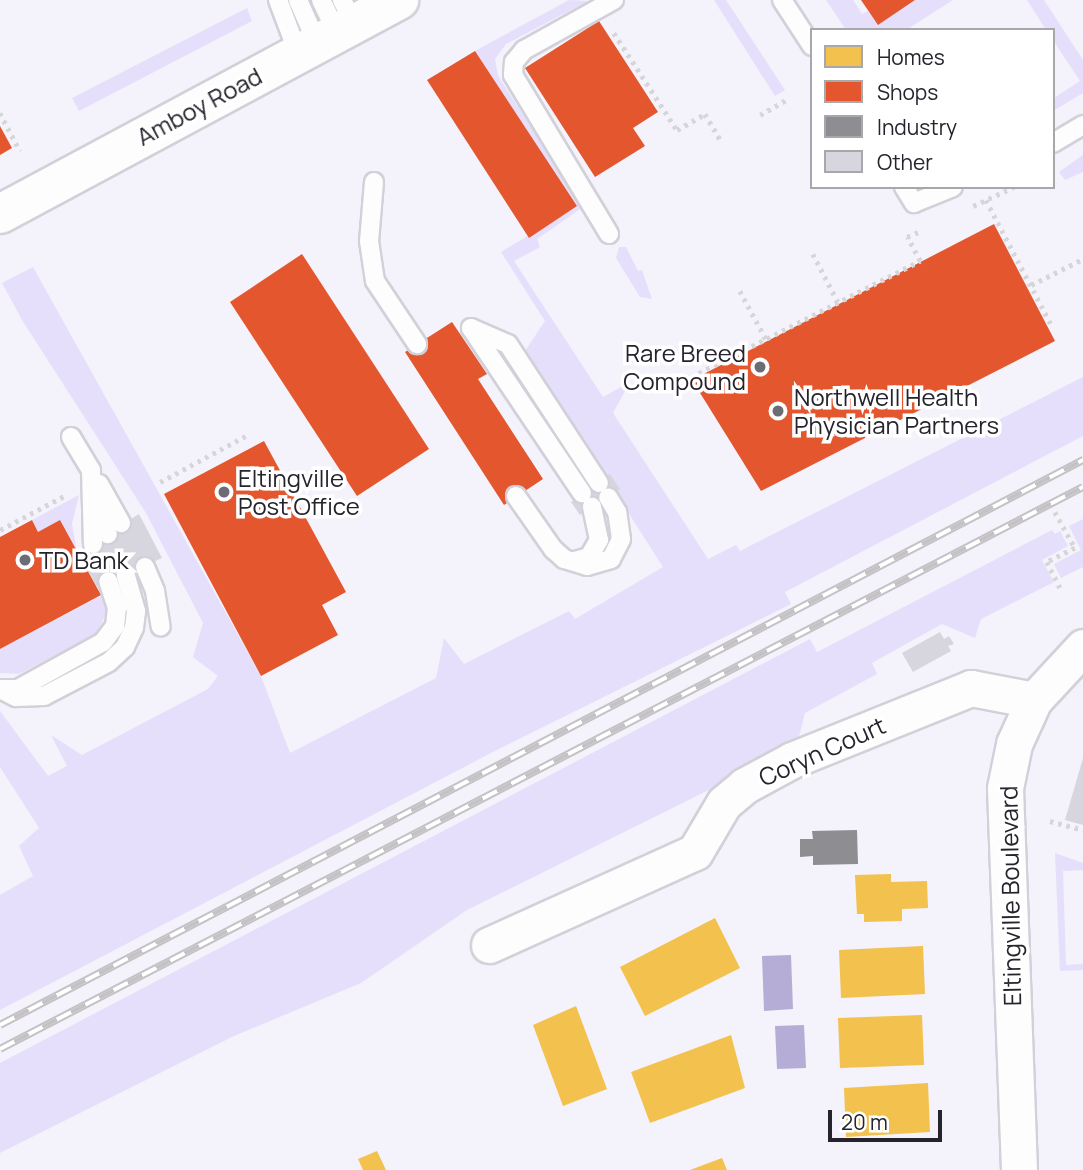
<!DOCTYPE html>
<style>
body{margin:0}
#map{position:relative;width:1083px;height:1170px;overflow:hidden;background:#f4f2fa;font-family:Manrope,sans-serif}
div>[style]{position:absolute}
[style*='--x']{left:calc(var(--x)*1px);top:calc(var(--y)*1px);width:calc(var(--w)*1px);rotate:calc(var(--a)*1deg)}
.green>*{inset:0;background:#e5dffc}
.water>*{inset:0;background:#b6add6}
.homes>*{inset:0;background:#f2c14e}
.shops>*{inset:0;background:#e4572e}
.industry>*{inset:0;background:#8d8d92}
.building>*{inset:0;background:#d7d6de}
.path>*{height:4.5px;margin-top:-2.25px;transform-origin:0;background:repeating-linear-gradient(90deg,#d6d6d8 0 3.5px,transparent 0 8.5px)}
.roads{filter:drop-shadow(2px 0 #d2d0d8) drop-shadow(-2px 0 #d2d0d8) drop-shadow(0 2px #d2d0d8) drop-shadow(0 -2px #d2d0d8)}
.lane>*{height:18px;margin:-9px;padding:0 9px;transform-origin:9px;border-radius:9px;background:#fdfdfe}
.street>*{height:35px;margin:-17.5px;padding:0 17.5px;transform-origin:17.5px;border-radius:17.5px;background:#fdfdfe}
.secondary>*{height:38px;margin:-19px;padding:0 19px;transform-origin:19px;border-radius:19px;background:#fdfdfe}
.rail>*{height:8px;margin-top:-4px;transform-origin:0;background:repeating-linear-gradient(90deg,#fff 0 16px,#c4c2c5 0 32px);box-sizing:border-box;border-block:2px solid #c4c2c5}
.dots>*{width:19px;height:19px;translate:-50% -50%;box-sizing:border-box;border:4px solid #fff;border-radius:50%}
span{translate:-50% -50%;white-space:nowrap;text-align:center;line-height:1.15;-webkit-text-stroke:7px #fff;paint-order:stroke}
.street-label{font-size:24px;color:#25232c}
.poi-label{font-size:24px;color:#25232c}
.right{translate:-100% -50%;text-align:right}
.left{translate:0 -50%;text-align:left}
.legend{position:absolute;left:810px;top:28px;width:245px;height:161px;box-sizing:border-box;background:#fff;border:2px solid #a8a7ab;margin:0;padding:9px 12px;list-style:none;font-size:21px;color:#25232c}
.legend li{display:flex;align-items:center;gap:14px;height:35px}
.legend b{width:35px;border:2px solid #a8a7ab}
.scale{position:absolute;left:828px;top:1110px;width:114px;height:32px;box-sizing:border-box;border:4px solid #25232c;border-top:0;padding-left:9px;font-size:21px;line-height:24px;white-space:nowrap;color:#25232c;-webkit-text-stroke:5px #fff;paint-order:stroke}
</style>
<div id="map">
<div class="green">
<i style="clip-path:polygon(569px 0,588px 1px,506px 44px,495px 59px,498px 76px,583px 207px,537px 239px,540px 247px,514px 261px,603px 397px,630px 382px,613px 413px,708px 559px,736px 545px,740px 551px,1083px 377px,1083px 436px,785px 592px,791px 604px,493px 752px,0 1010px,0 895px,33px 876px,19px 846px,39px 828px,0 767px,0 711px,48px 776px,67px 766px,51px 735px,82px 755px,208px 689px,218px 676px,193px 657px,203px 623px,146px 513px,22px 320px,2px 283px,33px 267px,261px 676px,290px 753px,436px 678px,444px 638px,464px 664px,569px 611px,575px 619px,663px 567px,525px 351px,545px 321px,501px 252px,577px 206px,475px 51px)"></i>
<i style="clip-path:polygon(714px 0,726px 0,785px 90px,775px 96px)"></i>
<i style="clip-path:polygon(826px 0,853px 0,862px 14px,868px 11px,878px 24px,915px 0,953px 0,906px 30px,846px 30px)"></i>
<i style="clip-path:polygon(1027px 0,1044px 0,1083px 60px,1083px 93px,1053px 111px,1054px 98px,1080px 81px,1053px 40px,1053px 30px,1046px 30px)"></i>
<i style="clip-path:polygon(247px 8px,252px 21px,79px 111px,72px 98px)"></i>
<i style="clip-path:polygon(1083px 155px,1083px 172px,1065px 180px,1059px 172px)"></i>
<i style="clip-path:polygon(619px 247px,626px 247px,638px 271px,642px 270px,652px 299px,640px 297px,616px 258px)"></i>
<i style="clip-path:polygon(79px 495px,72px 524px,77px 552px,38px 532px,32px 520px)"></i>
<i style="clip-path:polygon(1083px 519px,1083px 567px,1061px 578px,1054px 564px,1081px 550px,1069px 526px)"></i>
<i style="clip-path:polygon(1052px 530px,1055px 534px,1060px 531px,1068px 546px,1042px 560px,1054px 582px,981px 619px,975px 638px,942px 624px,872px 663px,877px 674px,805px 713px,798px 741px,761px 764px,467px 910px,361px 983px,234px 1036px,0 1153px,0 1063px,810px 639px,817px 652px)"></i>
<i style="clip-path:polygon(99px 586px,108px 610px,96px 634px,19px 674px,0 673px,0 649px,101px 596px)"></i>
<i style="clip-path:polygon(1055px 853px,1083px 863px,1083px 870px,1063px 871px,1066px 965px,1083px 964px,1083px 970px,1060px 971px)"></i>
</div>
<div class="water">
<i style="clip-path:polygon(791px 955px,793px 1009px,764px 1011px,762px 956px)"></i>
<i style="clip-path:polygon(804px 1025px,806px 1068px,777px 1069px,775px 1026px)"></i>
</div>
<div class="homes">
<i style="clip-path:polygon(891px 874px,891px 882px,927px 881px,928px 908px,902px 909px,902px 921px,864px 922px,864px 914px,857px 914px,855px 875px)"></i>
<i style="clip-path:polygon(715px 918px,740px 968px,645px 1016px,620px 967px)"></i>
<i style="clip-path:polygon(923px 946px,925px 994px,841px 998px,839px 950px)"></i>
<i style="clip-path:polygon(576px 1006px,607px 1089px,563px 1106px,533px 1025px)"></i>
<i style="clip-path:polygon(922px 1015px,924px 1065px,840px 1068px,838px 1018px)"></i>
<i style="clip-path:polygon(731px 1035px,745px 1088px,650px 1123px,631px 1072px)"></i>
<i style="clip-path:polygon(928px 1083px,930px 1132px,846px 1137px,844px 1088px)"></i>
<i style="clip-path:polygon(377px 1151px,386px 1170px,363px 1170px,358px 1159px)"></i>
<i style="clip-path:polygon(722px 1158px,727px 1170px,690px 1170px)"></i>
</div>
<div class="shops">
<i style="clip-path:polygon(861px 0,915px 0,878px 25px)"></i>
<i style="clip-path:polygon(599px 21px,658px 112px,633px 128px,645px 146px,595px 177px,525px 68px)"></i>
<i style="clip-path:polygon(475px 51px,577px 206px,529px 238px,427px 80px)"></i>
<i style="clip-path:polygon(0 126px,12px 148px,0 155px)"></i>
<i style="clip-path:polygon(994px 224px,1055px 341px,761px 491px,692px 380px)"></i>
<i style="clip-path:polygon(302px 254px,429px 449px,357px 496px,230px 302px)"></i>
<i style="clip-path:polygon(452px 322px,487px 374px,478px 379px,543px 479px,504px 505px,405px 352px)"></i>
<i style="clip-path:polygon(264px 441px,346px 592px,322px 605px,338px 635px,261px 676px,164px 494px)"></i>
<i style="clip-path:polygon(32px 520px,38px 532px,60px 520px,101px 595px,0 649px,0 537px)"></i>
</div>
<div class="industry">
<i style="clip-path:polygon(857px 830px,858px 864px,813px 865px,813px 856px,800px 857px,800px 839px,813px 839px,812px 831px)"></i>
</div>
<div class="building">
<i style="clip-path:polygon(610px 474px,620px 489px,580px 515px,571px 502px)"></i>
<i style="clip-path:polygon(139px 514px,162px 558px,97px 587px,77px 552px)"></i>
<i style="clip-path:polygon(940px 632px,944px 639px,949px 636px,954px 644px,948px 646px,951px 651px,913px 672px,902px 653px)"></i>
<i style="clip-path:polygon(1083px 758px,1083px 825px,1065px 820px)"></i>
</div>
<div class="path">
<i style="--x:614;--y:33;--w:116;--a:57"></i>
<i style="--x:677;--y:130;--w:32;--a:-30"></i>
<i style="--x:705;--y:114;--w:33;--a:59"></i>
<i style="--x:0;--y:113;--w:43;--a:62.2"></i>
<i style="--x:760;--y:115;--w:32;--a:-30"></i>
<i style="--x:986;--y:200;--w:142;--a:62.4"></i>
<i style="--x:973;--y:206;--w:45;--a:-24.9"></i>
<i style="--x:813;--y:254;--w:54;--a:62.5"></i>
<i style="--x:1031;--y:285;--w:58;--a:-26.6"></i>
<i style="--x:740;--y:291;--w:55;--a:61.6"></i>
<i style="--x:691;--y:377;--w:257;--a:-26.9"></i>
<i style="--x:920;--y:261;--w:27;--a:-118"></i>
<i style="--x:907;--y:237;--w:12;--a:-24"></i>
<i style="--x:160;--y:482;--w:101;--a:-28.3"></i>
<i style="--x:1055;--y:512;--w:41;--a:60.9"></i>
<i style="--x:1075;--y:548;--w:31;--a:153"></i>
<i style="--x:1047;--y:562;--w:29;--a:63"></i>
<i style="--x:0;--y:530;--w:72;--a:-28"></i>
<i style="--x:1050;--y:821;--w:34;--a:15"></i>
</div>
<div class="roads">
<div class="lane">
<i style="--x:278;--y:0;--w:57;--a:69.3"></i>
<i style="--x:298;--y:0;--w:47;--a:66.2"></i>
<i style="--x:321;--y:0;--w:37;--a:64"></i>
<i style="--x:342;--y:0;--w:27;--a:63"></i>
<i style="--x:782;--y:0;--w:55;--a:56.9"></i>
<i style="--x:1053;--y:143;--w:35;--a:-31"></i>
<i style="--x:374;--y:182;--w:59;--a:94.8"></i>
<i style="--x:369;--y:241;--w:40;--a:81.5"></i>
<i style="--x:375;--y:281;--w:76;--a:56.3"></i>
<i style="--x:904;--y:187;--w:19;--a:58"></i>
<i style="--x:914;--y:203;--w:42;--a:-22.3"></i>
<i style="--x:609;--y:234;--w:186;--a:-121.1"></i>
<i style="--x:513;--y:75;--w:13;--a:-86"></i>
<i style="--x:514;--y:62;--w:16;--a:-50"></i>
<i style="--x:524;--y:50;--w:103;--a:-29.1"></i>
<i style="--x:471;--y:328;--w:40;--a:23.4"></i>
<i style="--x:508;--y:344;--w:166;--a:56.8"></i>
<i style="--x:471;--y:328;--w:199;--a:56.1"></i>
<i style="--x:71;--y:437;--w:39;--a:59"></i>
<i style="--x:91;--y:470;--w:74;--a:88.5"></i>
<i style="--x:99;--y:484;--w:45;--a:60.6"></i>
<i style="--x:516;--y:496;--w:65;--a:55.1"></i>
<i style="--x:553;--y:549;--w:15;--a:42"></i>
<i style="--x:564;--y:559;--w:24;--a:17"></i>
<i style="--x:587;--y:566;--w:25;--a:-16"></i>
<i style="--x:611;--y:559;--w:22;--a:-63"></i>
<i style="--x:621;--y:539;--w:27;--a:-98"></i>
<i style="--x:617;--y:512;--w:17;--a:-121"></i>
<i style="--x:97;--y:501;--w:35;--a:72"></i>
<i style="--x:575;--y:561;--w:15;--a:-16"></i>
<i style="--x:589;--y:557;--w:20;--a:-60"></i>
<i style="--x:599;--y:540;--w:34;--a:-102"></i>
<i style="--x:145;--y:567;--w:26;--a:67"></i>
<i style="--x:155;--y:591;--w:36;--a:81"></i>
<i style="--x:0;--y:689;--w:18;--a:27"></i>
<i style="--x:16;--y:697;--w:28;--a:-2"></i>
<i style="--x:44;--y:696;--w:73;--a:-27.6"></i>
<i style="--x:109;--y:662;--w:22;--a:-43"></i>
<i style="--x:125;--y:647;--w:21;--a:-65"></i>
<i style="--x:134;--y:628;--w:17;--a:-83"></i>
<i style="--x:136;--y:611;--w:37;--a:-106"></i>
<i style="--x:3;--y:689;--w:15;--a:0"></i>
<i style="--x:18;--y:689;--w:97;--a:-28.9"></i>
<i style="--x:103;--y:642;--w:20;--a:-53"></i>
<i style="--x:115;--y:626;--w:18;--a:-84"></i>
<i style="--x:117;--y:608;--w:28;--a:-108"></i>
</div>
<div class="street">
<i style="--x:489;--y:945;--w:226;--a:-24.3"></i>
<i style="--x:695;--y:852;--w:57;--a:-59.4"></i>
<i style="--x:724;--y:803;--w:26;--a:-40"></i>
<i style="--x:744;--y:786;--w:55;--a:-28.4"></i>
<i style="--x:792;--y:760;--w:193;--a:-21.9"></i>
<i style="--x:971;--y:688;--w:64;--a:10.8"></i>
<i style="--x:1019;--y:1170;--w:382;--a:-92.1"></i>
<i style="--x:1005;--y:788;--w:45;--a:-78.4"></i>
<i style="--x:1014;--y:744;--w:48;--a:-65.6"></i>
<i style="--x:1034;--y:700;--w:72;--a:-47.2"></i>
</div>
<div class="secondary">
<i style="--x:0;--y:214;--w:453;--a:-28.2"></i>
</div>
</div>
<div class="rail">
<i style="--x:0;--y:1025;--w:1222;--a:-27.55"></i>
<i style="--x:0;--y:1049;--w:1220;--a:-27.43"></i>
</div>
<div class="dots">
<i style="left:760px;top:367px;background:#6d6b74"></i>
<i style="left:778px;top:411px;background:#6d6b74"></i>
<i style="left:224px;top:492px;background:#6d6b74"></i>
<i style="left:25px;top:560px;background:#6d6b74"></i>
</div>
<div class="street-label">
<span style="left:199px;top:106px;rotate:-28deg">Amboy Road</span>
<span style="left:822px;top:751px;rotate:-24deg">Coryn Court</span>
<span style="left:1010px;top:896px;rotate:-91deg">Eltingville Boulevard</span>
</div>
<div class="poi-label">
<span class="right" style="left:746px;top:367px">Rare Breed<br>Compound</span>
<span class="left" style="left:794px;top:411px">Northwell Health<br>Physician Partners</span>
<span class="left" style="left:238px;top:492px">Eltingville<br>Post Office</span>
<span class="left" style="left:39px;top:560px">TD Bank</span>
</div>
<ul class="legend">
<li><b style="height:19px;background:#f2c14e"></b>Homes</li>
<li><b style="height:19px;background:#e4572e"></b>Shops</li>
<li><b style="height:19px;background:#8d8d92"></b>Industry</li>
<li><b style="height:19px;background:#d7d6de"></b>Other</li>
</ul>
<div class="scale">20 m</div>
</div>
